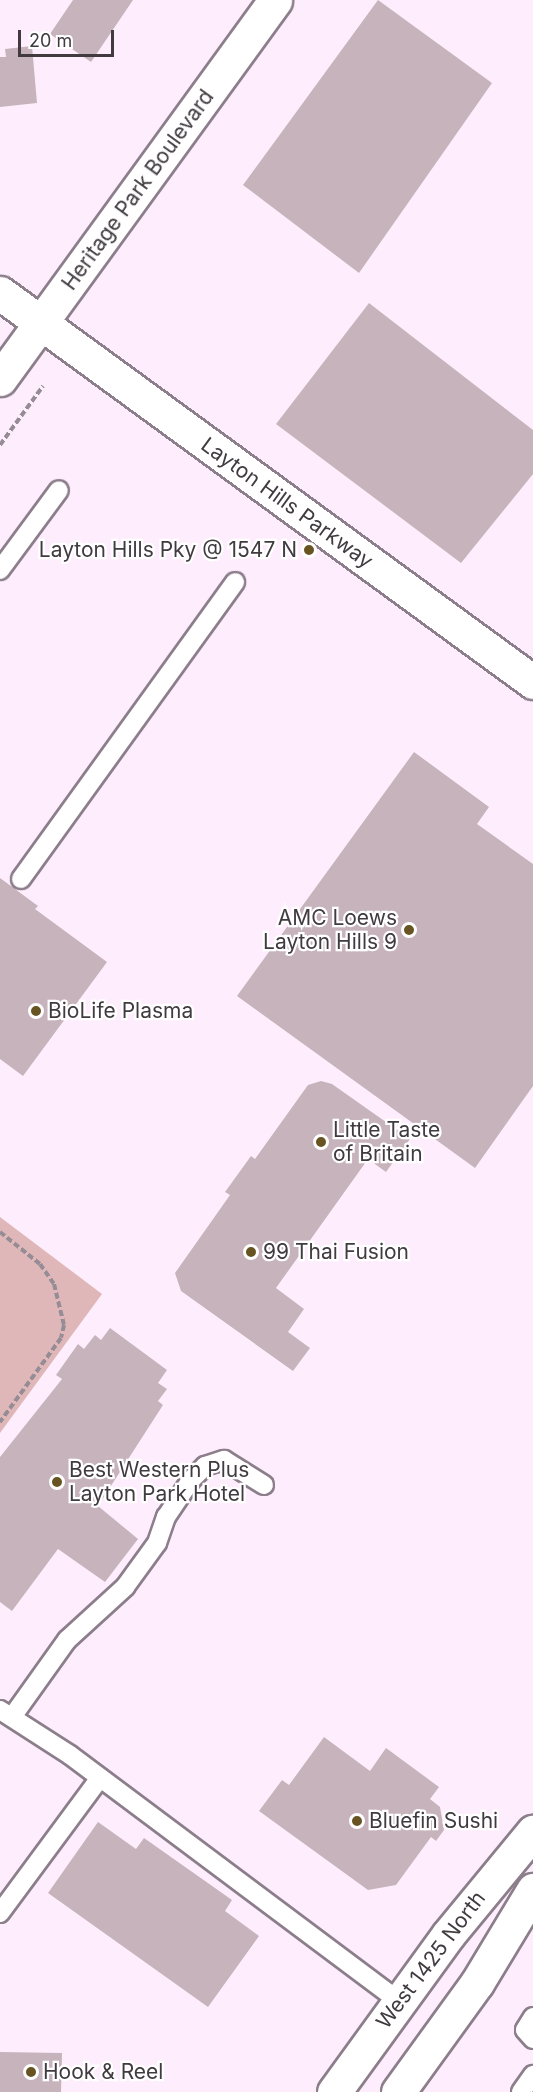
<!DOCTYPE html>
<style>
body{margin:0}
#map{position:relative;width:533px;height:2092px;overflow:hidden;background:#feeefd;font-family:Inter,sans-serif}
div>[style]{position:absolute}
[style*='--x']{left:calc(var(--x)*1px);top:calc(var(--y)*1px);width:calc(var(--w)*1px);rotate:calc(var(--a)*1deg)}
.green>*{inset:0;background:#dfb7b8}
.building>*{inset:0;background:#c7b3bb}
.path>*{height:4px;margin-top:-2px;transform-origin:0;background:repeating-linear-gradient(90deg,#968c95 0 6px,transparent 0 9px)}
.roads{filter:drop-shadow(2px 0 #8c7e8b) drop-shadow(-2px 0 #8c7e8b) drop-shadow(0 2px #8c7e8b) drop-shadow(0 -2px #8c7e8b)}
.service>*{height:18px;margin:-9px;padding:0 9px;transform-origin:9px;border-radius:9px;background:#fff}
.tertiary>*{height:33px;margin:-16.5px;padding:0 16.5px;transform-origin:16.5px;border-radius:16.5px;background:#fff}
.dots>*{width:16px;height:16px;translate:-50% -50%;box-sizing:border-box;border:3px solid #fff;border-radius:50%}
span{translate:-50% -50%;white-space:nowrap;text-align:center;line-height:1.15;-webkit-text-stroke:4.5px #fff;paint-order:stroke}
.street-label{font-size:21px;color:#413b40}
.poi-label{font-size:21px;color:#413b40}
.right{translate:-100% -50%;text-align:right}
.left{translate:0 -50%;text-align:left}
.scale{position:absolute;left:18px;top:30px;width:96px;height:27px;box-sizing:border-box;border:3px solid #413b40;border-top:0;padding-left:8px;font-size:18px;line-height:21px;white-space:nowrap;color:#413b40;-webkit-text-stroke:4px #fff;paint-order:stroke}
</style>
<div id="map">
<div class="green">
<i style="clip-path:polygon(0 1217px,102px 1294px,0 1433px)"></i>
</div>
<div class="building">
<i style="clip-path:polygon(73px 0,133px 0,91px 62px,50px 34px)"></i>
<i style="clip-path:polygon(378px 0,492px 83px,359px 273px,243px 185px)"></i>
<i style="clip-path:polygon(32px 46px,37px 103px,0 107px,0 57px,6px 57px,5px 49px)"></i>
<i style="clip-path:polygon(369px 303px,533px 430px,533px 474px,461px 563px,276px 424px)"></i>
<i style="clip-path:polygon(414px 752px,489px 807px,477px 824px,533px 864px,533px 1086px,475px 1168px,237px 996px)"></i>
<i style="clip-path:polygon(0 878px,38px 906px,35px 909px,107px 962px,23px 1076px,0 1059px)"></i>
<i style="clip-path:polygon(321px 1081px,332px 1084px,410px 1139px,386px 1172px,368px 1159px,276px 1288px,304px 1309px,288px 1332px,310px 1348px,293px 1371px,181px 1291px,175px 1273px,230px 1195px,225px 1192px,251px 1156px,255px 1159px,308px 1085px)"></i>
<i style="clip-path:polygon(110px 1328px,167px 1370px,158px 1383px,167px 1389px,158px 1401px,163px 1405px,98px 1506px,138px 1539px,105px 1582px,58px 1549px,12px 1611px,0 1602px,0 1457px,62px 1379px,56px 1375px,78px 1344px,84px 1349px,95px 1335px,101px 1340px)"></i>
<i style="clip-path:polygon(324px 1737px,370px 1771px,386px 1748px,439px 1787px,430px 1799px,440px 1807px,444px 1830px,436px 1841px,431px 1837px,396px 1885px,368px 1890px,259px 1811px,282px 1780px,289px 1785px)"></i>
<i style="clip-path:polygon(98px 1822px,136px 1849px,144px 1838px,232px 1900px,225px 1911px,259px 1936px,208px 2007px,48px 1893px)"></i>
<i style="clip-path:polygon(0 2052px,62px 2053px,61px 2092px,0 2092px)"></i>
</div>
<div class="path">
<i style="--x:0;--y:445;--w:73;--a:-53.9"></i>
<i style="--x:0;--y:1232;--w:51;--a:38.7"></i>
<i style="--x:40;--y:1264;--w:24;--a:55"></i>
<i style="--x:54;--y:1284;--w:42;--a:76.3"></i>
<i style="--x:64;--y:1325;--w:13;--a:103"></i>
<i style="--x:61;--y:1338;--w:104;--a:126"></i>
</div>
<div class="roads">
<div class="service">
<i style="--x:0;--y:570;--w:99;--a:-53.6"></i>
<i style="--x:21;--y:879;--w:366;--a:-54.2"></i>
<i style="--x:0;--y:1710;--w:83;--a:32.7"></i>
<i style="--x:70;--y:1755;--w:411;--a:36.8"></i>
<i style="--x:12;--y:1717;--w:95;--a:-54.5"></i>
<i style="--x:67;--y:1640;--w:79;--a:-42.4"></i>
<i style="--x:125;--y:1587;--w:54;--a:-54"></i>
<i style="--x:157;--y:1543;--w:28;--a:-71"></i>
<i style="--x:166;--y:1517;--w:45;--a:-56"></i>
<i style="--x:191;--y:1480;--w:20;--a:-45"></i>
<i style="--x:205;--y:1466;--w:20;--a:-18"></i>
<i style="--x:224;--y:1460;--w:47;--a:32"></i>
<i style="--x:0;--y:1913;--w:168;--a:-53.5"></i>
<i style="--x:533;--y:2017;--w:15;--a:122"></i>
<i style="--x:525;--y:2030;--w:12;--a:48"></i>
<i style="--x:521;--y:2092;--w:21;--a:-55"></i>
</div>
<div class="tertiary">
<i style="--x:0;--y:293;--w:660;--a:36.12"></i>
<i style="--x:0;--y:379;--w:468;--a:-54"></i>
<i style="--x:334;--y:2092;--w:194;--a:-54"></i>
<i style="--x:448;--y:1935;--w:134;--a:-50.5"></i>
<i style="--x:398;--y:2092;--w:135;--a:-54.1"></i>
<i style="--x:477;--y:1983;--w:109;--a:-58.9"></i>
</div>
</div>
<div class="dots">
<i style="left:309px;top:550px;background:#675422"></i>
<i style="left:409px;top:930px;background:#675422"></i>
<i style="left:36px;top:1011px;background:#675422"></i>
<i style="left:321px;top:1142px;background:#675422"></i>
<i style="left:251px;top:1252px;background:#675422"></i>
<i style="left:57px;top:1482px;background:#675422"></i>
<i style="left:357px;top:1821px;background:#675422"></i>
<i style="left:31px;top:2072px;background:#675422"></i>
</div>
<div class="street-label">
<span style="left:138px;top:190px;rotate:-54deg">Heritage Park Boulevard</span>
<span style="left:287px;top:503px;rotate:36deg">Layton Hills Parkway</span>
<span style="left:431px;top:1960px;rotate:-53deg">West 1425 North</span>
</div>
<div class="poi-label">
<span class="right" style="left:297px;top:550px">Layton Hills Pky @ 1547 N</span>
<span class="right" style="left:397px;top:930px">AMC Loews<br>Layton Hills 9</span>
<span class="left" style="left:48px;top:1011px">BioLife Plasma</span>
<span class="left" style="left:333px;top:1142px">Little Taste<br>of Britain</span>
<span class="left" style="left:263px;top:1252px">99 Thai Fusion</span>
<span class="left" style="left:69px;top:1482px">Best Western Plus<br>Layton Park Hotel</span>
<span class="left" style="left:369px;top:1821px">Bluefin Sushi</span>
<span class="left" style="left:43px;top:2072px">Hook &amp; Reel</span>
</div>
<div class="scale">20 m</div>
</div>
